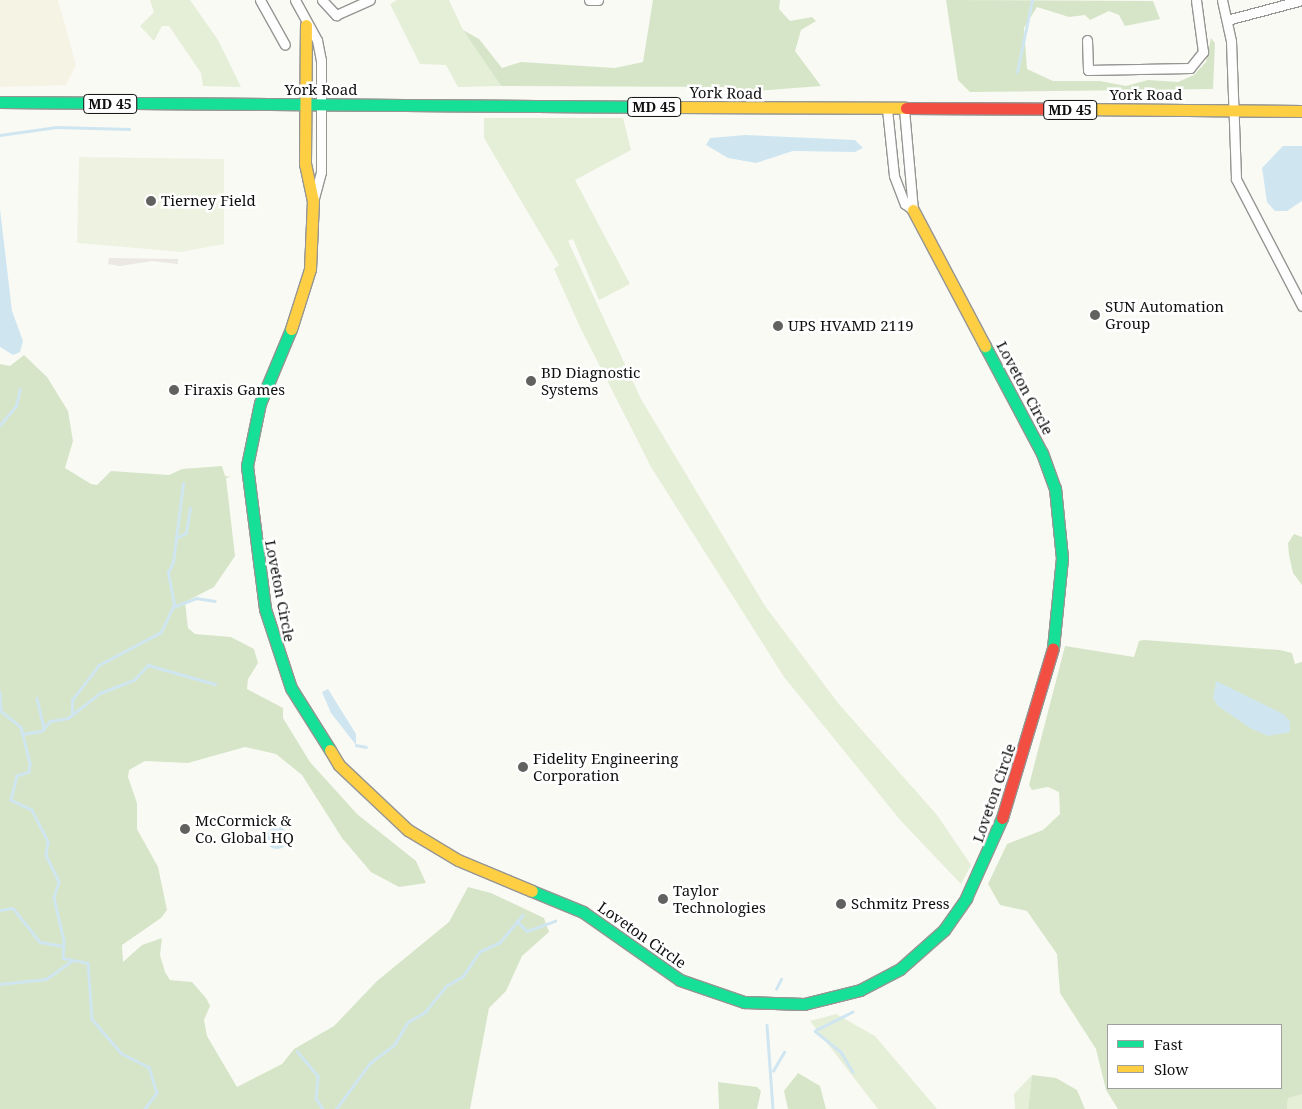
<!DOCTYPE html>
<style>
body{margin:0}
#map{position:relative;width:1302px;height:1109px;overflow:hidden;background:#fafaf5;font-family:"Noto Serif",serif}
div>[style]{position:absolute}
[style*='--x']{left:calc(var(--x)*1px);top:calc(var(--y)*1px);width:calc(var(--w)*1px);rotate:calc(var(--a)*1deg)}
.farmland>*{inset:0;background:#f5f3e3}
.green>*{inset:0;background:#e5eed7}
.forest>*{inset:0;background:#d6e5c7}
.pitch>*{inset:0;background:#eef3e1}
.plaza>*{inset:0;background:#eae8e1}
.water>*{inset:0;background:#cfe6f1}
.round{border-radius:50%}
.stream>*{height:2.5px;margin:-1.25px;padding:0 1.25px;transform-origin:1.25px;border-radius:1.25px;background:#cfe6f1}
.roads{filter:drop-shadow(1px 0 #959593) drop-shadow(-1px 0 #959593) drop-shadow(0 1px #959593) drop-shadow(0 -1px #959593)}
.street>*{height:9px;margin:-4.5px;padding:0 4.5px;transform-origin:4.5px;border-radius:4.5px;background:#fefefe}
.fast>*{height:11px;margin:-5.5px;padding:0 5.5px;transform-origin:5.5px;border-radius:5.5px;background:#16e098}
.slow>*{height:11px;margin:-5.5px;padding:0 5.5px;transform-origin:5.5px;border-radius:5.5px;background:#ffcf43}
.jam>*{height:11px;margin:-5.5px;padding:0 5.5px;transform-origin:5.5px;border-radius:5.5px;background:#f24e42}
.dots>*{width:14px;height:14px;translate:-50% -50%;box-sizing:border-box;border:2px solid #fff;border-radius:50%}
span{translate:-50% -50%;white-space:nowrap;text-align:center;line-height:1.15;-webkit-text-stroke:5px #fff;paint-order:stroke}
.shield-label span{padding:1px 4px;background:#fff;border:1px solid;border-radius:4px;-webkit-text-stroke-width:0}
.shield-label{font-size:14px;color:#0f0f0f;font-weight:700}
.street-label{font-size:15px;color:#0f0f0f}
.poi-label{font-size:15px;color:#0f0f0f}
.left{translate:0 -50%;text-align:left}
.legend{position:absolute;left:1107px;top:1024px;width:175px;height:65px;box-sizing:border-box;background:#fff;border:1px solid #9f9f9f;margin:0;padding:6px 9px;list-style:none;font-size:15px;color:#0f0f0f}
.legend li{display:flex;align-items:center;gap:10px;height:25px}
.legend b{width:25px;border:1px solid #9f9f9f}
</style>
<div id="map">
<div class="farmland">
<i style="clip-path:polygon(0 0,58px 0,76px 65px,66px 85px,0 87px)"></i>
</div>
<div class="green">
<i style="clip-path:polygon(150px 0,190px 0,218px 40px,241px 87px,203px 86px,201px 73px,169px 26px,162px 26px,154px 41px,140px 26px,154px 12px)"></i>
<i style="clip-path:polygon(397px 0,449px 0,463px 30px,501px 86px,458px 87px,446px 65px,420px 64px,390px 4px)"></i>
<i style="clip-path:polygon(484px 118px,623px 118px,631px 150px,575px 180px,630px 284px,599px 300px,573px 239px,568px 241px,641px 399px,765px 606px,838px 703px,937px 815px,971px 865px,961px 884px,901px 821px,784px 677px,651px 467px,580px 327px,554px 269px,559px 265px,484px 138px)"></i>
<i style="clip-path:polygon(836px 1014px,875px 1036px,937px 1109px,878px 1109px,810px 1021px)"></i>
<i style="clip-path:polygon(1032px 1075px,1028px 1109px,1015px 1109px,1014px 1094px)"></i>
<i style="clip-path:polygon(1297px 1091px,1302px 1094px,1302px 1109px,1287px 1109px,1288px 1098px)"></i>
</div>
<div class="forest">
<i style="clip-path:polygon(653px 0,780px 0,779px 9px,790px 21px,812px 17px,816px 21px,801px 30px,795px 51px,821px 86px,756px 91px,722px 87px,501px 86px,463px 30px,479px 39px,502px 68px,521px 62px,615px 68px,643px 62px)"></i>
<i style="clip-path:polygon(946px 0,1153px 1px,1160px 19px,1125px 26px,1119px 15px,1109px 11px,1090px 20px,1085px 15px,1069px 17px,1037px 7px,1024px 28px,1027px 69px,1053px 81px,1100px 81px,1126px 86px,1148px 80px,1178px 82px,1194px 75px,1206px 62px,1211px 38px,1215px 43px,1213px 89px,970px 92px,958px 80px)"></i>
<i style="clip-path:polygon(24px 355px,47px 377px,68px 411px,73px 441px,65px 468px,91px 484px,97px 485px,111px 471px,169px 475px,182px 469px,222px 466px,225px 476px,231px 477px,226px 478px,235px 556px,214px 587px,185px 602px,188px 628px,195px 634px,231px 637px,254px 649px,258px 663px,248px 679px,247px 689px,283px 708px,283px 718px,310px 762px,357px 814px,416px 861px,426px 883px,399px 887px,371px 872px,342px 838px,302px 775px,276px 754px,245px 747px,188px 763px,145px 761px,129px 770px,128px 777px,137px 803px,137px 829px,158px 867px,167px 910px,161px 918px,122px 945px,123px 962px,142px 945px,162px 938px,160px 955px,165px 972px,170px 980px,192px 982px,206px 998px,210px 1006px,204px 1020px,207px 1036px,237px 1087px,282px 1064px,294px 1049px,334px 1026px,377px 981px,449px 922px,468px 887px,491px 893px,544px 918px,549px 932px,522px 956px,506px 991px,489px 1008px,470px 1109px,0 1109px,0 364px,10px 366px)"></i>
<i style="clip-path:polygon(1294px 534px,1302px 537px,1302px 585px,1293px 573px,1289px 555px,1288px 543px)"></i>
<i style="clip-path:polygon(evenodd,1144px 640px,1280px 650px,1292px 653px,1295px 664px,1302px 662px,1302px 1094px,1288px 1098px,1287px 1109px,1118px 1109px,1106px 1090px,1096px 1049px,1060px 993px,1057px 954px,1027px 911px,1000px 905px,988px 884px,1007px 844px,1043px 830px,1060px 814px,1059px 792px,1048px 787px,1032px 790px,1029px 785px,1065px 646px,1134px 657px,1139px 641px,1144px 640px,1108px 1025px,1281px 1025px,1281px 1088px,1108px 1088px,1108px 1025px)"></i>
<i style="clip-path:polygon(798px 1073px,820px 1086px,826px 1109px,788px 1109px,784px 1091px)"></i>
<i style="clip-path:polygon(1032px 1075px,1056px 1078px,1077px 1090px,1085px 1109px,1028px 1109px)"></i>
<i style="clip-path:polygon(718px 1082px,757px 1087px,761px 1091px,757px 1109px,719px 1109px)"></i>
</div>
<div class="pitch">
<i style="clip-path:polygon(79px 157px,224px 159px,224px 244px,182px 252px,77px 243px)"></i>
</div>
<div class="plaza">
<i style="clip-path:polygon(109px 258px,178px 259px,178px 264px,152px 261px,120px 266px,108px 264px)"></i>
</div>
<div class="water">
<i style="clip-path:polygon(745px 135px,855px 140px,863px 148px,855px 152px,793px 151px,756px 163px,728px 158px,706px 145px,710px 138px)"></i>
<i style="clip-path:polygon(1283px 146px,1302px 146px,1302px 201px,1287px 211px,1275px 211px,1267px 202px,1262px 168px)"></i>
<i style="clip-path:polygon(0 209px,12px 311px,23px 341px,20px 352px,13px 355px,0 347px)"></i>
<i style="clip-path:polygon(1216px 681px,1283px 714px,1290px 721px,1290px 732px,1268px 736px,1250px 728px,1218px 706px,1213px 698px)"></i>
<i style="clip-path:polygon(328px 689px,356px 734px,356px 745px,331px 713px,322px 692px)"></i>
<i class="round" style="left:266px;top:827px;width:22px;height:22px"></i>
</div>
<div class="stream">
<i style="--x:1017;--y:72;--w:74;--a:-78.2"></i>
<i style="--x:0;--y:135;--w:57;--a:-8.1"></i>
<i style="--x:56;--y:127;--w:73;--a:1.6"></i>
<i style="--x:0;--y:425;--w:25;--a:-50"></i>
<i style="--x:16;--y:406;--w:17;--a:-77"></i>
<i style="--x:176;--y:538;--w:11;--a:-27"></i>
<i style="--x:186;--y:533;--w:25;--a:-81"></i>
<i style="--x:173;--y:607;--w:25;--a:-21"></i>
<i style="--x:196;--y:598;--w:19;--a:9"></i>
<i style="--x:0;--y:692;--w:19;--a:87"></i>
<i style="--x:1;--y:711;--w:26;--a:39"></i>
<i style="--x:21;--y:727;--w:38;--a:76"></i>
<i style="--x:30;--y:764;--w:8;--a:97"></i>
<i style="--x:29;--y:772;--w:13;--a:162"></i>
<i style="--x:17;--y:776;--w:25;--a:104"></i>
<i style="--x:11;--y:800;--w:23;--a:25"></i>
<i style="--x:32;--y:810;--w:36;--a:63"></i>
<i style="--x:48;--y:842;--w:13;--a:99"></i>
<i style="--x:46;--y:855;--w:30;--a:64"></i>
<i style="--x:59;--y:882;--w:16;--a:108"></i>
<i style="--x:54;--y:897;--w:45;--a:77.2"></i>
<i style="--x:64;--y:941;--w:17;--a:93"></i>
<i style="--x:63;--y:958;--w:25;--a:11"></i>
<i style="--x:88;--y:963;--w:56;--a:85.9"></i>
<i style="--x:92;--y:1019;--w:45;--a:49.5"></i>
<i style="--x:121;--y:1053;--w:31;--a:27"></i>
<i style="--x:149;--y:1067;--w:27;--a:73"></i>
<i style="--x:157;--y:1093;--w:20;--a:127"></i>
<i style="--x:37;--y:698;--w:32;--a:77"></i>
<i style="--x:72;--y:712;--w:12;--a:-90"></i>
<i style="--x:72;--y:700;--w:44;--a:-52.4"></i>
<i style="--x:99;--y:665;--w:70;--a:-28"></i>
<i style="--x:161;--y:632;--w:31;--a:-65"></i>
<i style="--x:174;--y:604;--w:32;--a:-101"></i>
<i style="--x:168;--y:573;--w:12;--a:-66"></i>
<i style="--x:173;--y:562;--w:79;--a:-82.7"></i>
<i style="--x:22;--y:734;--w:19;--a:-9"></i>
<i style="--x:41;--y:731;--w:13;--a:-48"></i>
<i style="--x:50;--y:721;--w:18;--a:-9"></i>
<i style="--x:68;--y:718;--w:41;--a:-38"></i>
<i style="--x:100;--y:693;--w:36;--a:-21"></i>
<i style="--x:134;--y:680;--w:21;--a:-47"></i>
<i style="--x:148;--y:665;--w:70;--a:15.8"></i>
<i style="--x:356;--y:745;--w:10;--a:11"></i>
<i style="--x:0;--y:910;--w:13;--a:-9"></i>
<i style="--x:13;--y:908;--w:43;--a:51.5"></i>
<i style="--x:40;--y:942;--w:23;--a:10"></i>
<i style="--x:517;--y:921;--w:14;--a:45"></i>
<i style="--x:527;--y:931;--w:30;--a:-20"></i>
<i style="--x:0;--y:984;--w:46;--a:-6.2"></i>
<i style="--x:46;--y:979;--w:32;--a:-35"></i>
<i style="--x:776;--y:989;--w:11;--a:-63"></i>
<i style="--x:853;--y:1012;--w:42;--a:153.4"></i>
<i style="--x:815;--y:1031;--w:33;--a:39"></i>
<i style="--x:841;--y:1052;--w:23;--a:59"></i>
<i style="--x:767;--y:1025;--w:84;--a:85.9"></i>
<i style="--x:297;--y:1051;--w:33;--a:50"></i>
<i style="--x:318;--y:1076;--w:22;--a:95"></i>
<i style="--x:316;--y:1098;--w:13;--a:58"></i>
<i style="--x:773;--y:1071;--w:22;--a:-60"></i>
<i style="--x:336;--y:1109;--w:57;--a:-53.5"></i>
<i style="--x:370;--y:1063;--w:30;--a:-37"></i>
<i style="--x:394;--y:1045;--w:27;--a:-59"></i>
<i style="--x:408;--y:1022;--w:20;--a:-30"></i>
<i style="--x:425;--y:1012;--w:33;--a:-51"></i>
<i style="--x:446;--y:986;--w:20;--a:-30"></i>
<i style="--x:463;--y:976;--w:29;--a:-56"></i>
<i style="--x:479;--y:952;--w:23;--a:-25"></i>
<i style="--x:500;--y:942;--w:35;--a:-50"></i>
</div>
<div class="roads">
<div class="street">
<i style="--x:260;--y:0;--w:51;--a:60.9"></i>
<i style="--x:295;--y:0;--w:46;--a:61.2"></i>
<i style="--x:317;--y:40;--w:20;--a:79"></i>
<i style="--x:321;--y:60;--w:112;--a:90"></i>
<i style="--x:321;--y:172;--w:27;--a:105"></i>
<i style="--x:322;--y:0;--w:21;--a:47"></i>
<i style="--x:336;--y:15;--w:37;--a:-24"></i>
<i style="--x:589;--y:0;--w:9;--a:0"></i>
<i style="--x:1222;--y:0;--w:42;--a:77.6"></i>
<i style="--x:1231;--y:41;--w:138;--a:87.9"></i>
<i style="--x:1236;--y:179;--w:143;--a:62.5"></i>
<i style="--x:1227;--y:20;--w:78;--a:-14.9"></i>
<i style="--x:1087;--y:40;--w:30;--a:88"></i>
<i style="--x:1088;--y:70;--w:102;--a:-1.1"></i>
<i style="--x:1190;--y:68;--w:21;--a:-51"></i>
<i style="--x:1203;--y:52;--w:52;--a:-97.7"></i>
<i style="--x:887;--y:109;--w:67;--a:84"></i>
<i style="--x:894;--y:176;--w:30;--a:69"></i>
<i style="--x:905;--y:204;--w:10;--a:37"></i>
<i style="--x:913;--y:210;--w:101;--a:-95.1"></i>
</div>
<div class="fast">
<i style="--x:0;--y:102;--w:672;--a:0.43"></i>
<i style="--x:291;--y:329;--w:80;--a:112.7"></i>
<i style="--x:260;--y:403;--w:64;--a:101.7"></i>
<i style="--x:247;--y:466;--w:144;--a:82.8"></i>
<i style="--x:265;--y:609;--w:83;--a:71.8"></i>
<i style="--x:291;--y:688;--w:73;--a:57.8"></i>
<i style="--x:985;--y:346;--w:121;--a:62"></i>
<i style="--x:1042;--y:453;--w:37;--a:70"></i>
<i style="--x:1055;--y:488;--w:70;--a:84.3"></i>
<i style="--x:1062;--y:558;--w:90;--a:95.7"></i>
<i style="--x:532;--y:891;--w:55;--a:22.4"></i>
<i style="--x:583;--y:912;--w:118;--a:35"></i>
<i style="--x:680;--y:980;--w:68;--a:19"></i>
<i style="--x:744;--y:1002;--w:60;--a:1.9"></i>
<i style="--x:804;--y:1004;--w:58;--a:-14"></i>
<i style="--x:860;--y:990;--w:45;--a:-27.7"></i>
<i style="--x:900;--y:969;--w:59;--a:-41.6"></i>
<i style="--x:944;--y:930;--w:39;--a:-55"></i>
<i style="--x:966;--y:898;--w:88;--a:-65.8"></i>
</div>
<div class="slow">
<i style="--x:672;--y:107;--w:234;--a:0.2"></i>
<i style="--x:1072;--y:109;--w:230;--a:0.5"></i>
<i style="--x:913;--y:210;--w:154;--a:62.1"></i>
<i style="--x:291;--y:329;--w:63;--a:-72.4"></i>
<i style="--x:310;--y:269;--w:68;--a:-87.5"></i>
<i style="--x:313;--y:201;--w:38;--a:-102"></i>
<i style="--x:305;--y:164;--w:139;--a:-89.6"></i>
<i style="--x:330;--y:750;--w:17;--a:59"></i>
<i style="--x:339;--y:765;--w:95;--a:43.3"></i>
<i style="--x:408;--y:830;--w:58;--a:31"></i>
<i style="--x:458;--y:860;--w:80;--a:22.7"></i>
</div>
<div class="jam">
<i style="--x:906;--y:108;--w:166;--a:0.3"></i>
<i style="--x:1002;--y:818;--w:177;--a:-73.3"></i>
</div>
</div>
<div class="dots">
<i style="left:151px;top:201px;background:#616160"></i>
<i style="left:1095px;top:315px;background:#616160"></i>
<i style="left:778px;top:326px;background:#616160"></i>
<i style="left:531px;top:381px;background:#616160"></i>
<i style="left:174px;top:390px;background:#616160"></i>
<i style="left:523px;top:767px;background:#616160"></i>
<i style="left:185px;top:829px;background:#616160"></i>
<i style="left:663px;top:899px;background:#616160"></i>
<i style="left:841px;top:904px;background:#616160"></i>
</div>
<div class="shield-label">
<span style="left:110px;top:104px">MD 45</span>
<span style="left:654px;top:107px">MD 45</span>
<span style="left:1070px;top:110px">MD 45</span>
</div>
<div class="street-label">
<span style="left:321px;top:90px">York Road</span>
<span style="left:726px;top:93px;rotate:1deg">York Road</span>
<span style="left:1146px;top:95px">York Road</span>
<span style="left:1025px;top:388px;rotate:62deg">Loveton Circle</span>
<span style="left:280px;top:591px;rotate:79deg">Loveton Circle</span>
<span style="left:994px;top:793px;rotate:-71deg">Loveton Circle</span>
<span style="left:642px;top:935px;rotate:35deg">Loveton Circle</span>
</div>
<div class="poi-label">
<span class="left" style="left:161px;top:201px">Tierney Field</span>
<span class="left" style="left:1105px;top:315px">SUN Automation<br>Group</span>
<span class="left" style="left:788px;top:326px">UPS HVAMD 2119</span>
<span class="left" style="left:541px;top:381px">BD Diagnostic<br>Systems</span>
<span class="left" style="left:184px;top:390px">Firaxis Games</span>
<span class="left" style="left:533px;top:767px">Fidelity Engineering<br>Corporation</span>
<span class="left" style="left:195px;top:829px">McCormick &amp;<br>Co. Global HQ</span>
<span class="left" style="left:673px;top:899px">Taylor<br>Technologies</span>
<span class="left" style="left:851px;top:904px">Schmitz Press</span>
</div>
<ul class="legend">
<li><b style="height:6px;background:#16e098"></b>Fast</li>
<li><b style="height:6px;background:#ffcf43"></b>Slow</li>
</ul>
</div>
